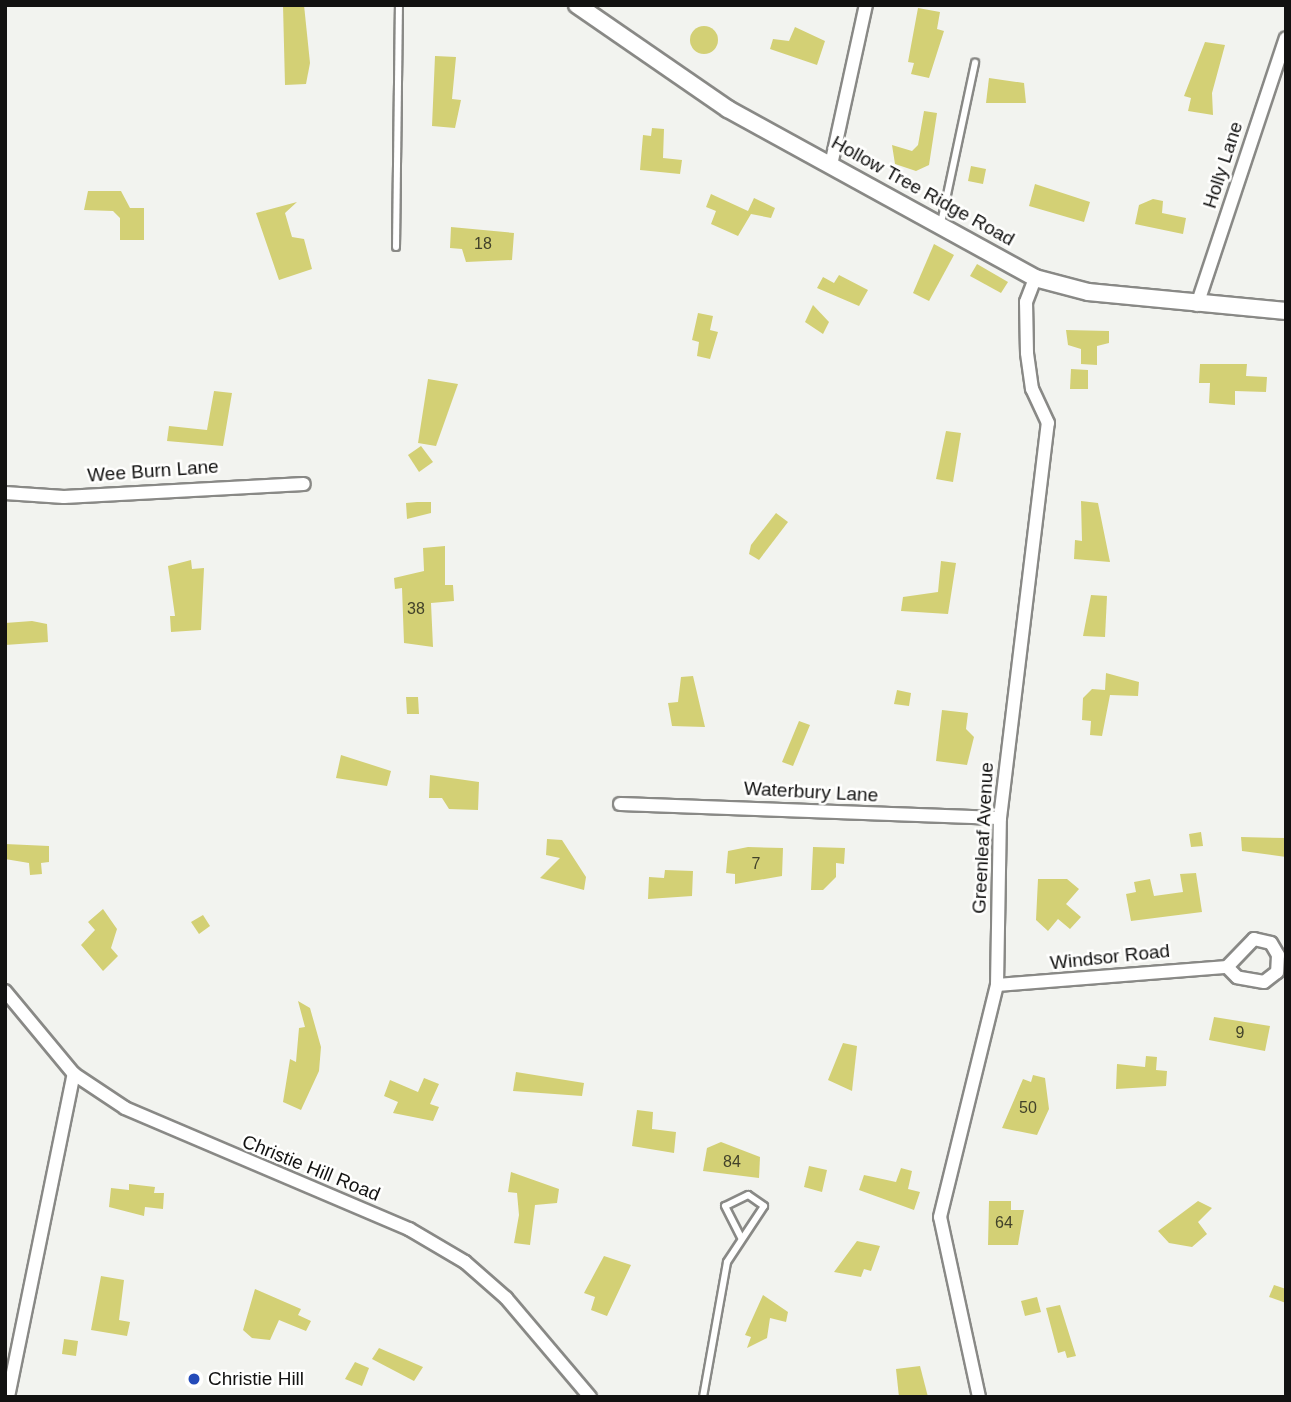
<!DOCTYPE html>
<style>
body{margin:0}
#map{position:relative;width:1291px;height:1402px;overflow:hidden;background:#f2f3ef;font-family:Helvetica,sans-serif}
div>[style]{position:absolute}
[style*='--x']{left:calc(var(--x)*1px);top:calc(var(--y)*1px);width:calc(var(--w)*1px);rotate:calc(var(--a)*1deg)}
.building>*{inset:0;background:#d3d075}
.round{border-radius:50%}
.roads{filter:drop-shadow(2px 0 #898986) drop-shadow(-2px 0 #898986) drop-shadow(0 2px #898986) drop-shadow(0 -2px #898986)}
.service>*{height:6px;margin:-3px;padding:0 3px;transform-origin:3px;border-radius:3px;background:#fff}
.minor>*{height:12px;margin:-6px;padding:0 6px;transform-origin:6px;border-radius:6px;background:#fff}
.tertiary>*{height:16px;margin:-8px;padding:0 8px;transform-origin:8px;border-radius:8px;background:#fff}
.dots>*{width:19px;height:19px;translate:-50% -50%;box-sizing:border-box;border:4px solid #fffffe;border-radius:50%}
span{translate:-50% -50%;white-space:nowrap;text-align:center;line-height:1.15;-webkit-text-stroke:5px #fffffe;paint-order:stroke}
.number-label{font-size:16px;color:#42422a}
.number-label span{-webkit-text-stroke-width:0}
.street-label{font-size:19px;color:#121211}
.poi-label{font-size:19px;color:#121211}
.left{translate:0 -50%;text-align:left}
.frame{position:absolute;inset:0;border:7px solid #121211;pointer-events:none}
</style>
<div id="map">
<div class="building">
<i style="clip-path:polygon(283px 5px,304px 5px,310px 63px,306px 84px,285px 85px)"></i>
<i style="clip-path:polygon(918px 8px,940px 12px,937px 29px,944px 31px,929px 78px,911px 74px,914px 63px,908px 62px)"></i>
<i class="round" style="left:690px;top:26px;width:28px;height:28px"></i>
<i style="clip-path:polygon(795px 27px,825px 41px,817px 65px,770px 49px,773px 39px,789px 41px)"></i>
<i style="clip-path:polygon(1205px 42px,1225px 45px,1212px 93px,1213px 115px,1188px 111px,1191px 98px,1184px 96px)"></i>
<i style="clip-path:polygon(435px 56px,456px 57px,452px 99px,461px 100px,455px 128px,432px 126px)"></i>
<i style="clip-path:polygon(989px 78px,1024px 83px,1026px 103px,986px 103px)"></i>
<i style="clip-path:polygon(924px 111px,937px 113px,929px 165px,916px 171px,895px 164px,892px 145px,912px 151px,918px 145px)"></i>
<i style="clip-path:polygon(652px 128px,664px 129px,663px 158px,682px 160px,680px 174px,640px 170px,643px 135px,651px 136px)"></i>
<i style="clip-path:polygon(971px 166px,986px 169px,983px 184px,968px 181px)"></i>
<i style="clip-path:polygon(1035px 184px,1090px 202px,1084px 222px,1029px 206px)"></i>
<i style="clip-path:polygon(121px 191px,130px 208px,144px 208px,144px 240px,120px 240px,120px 218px,113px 211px,84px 210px,88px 191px)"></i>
<i style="clip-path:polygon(711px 194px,748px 211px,754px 198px,775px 208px,771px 218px,751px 214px,738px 236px,711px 224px,716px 211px,706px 207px)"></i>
<i style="clip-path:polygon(1153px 199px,1163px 201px,1162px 213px,1186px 218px,1183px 234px,1135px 224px,1139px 205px)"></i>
<i style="clip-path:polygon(297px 202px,285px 213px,292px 237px,304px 239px,312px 269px,279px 280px,256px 213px)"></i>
<i style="clip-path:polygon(451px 227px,514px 233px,512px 260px,466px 262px,462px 249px,450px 248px)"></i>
<i style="clip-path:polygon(934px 244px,954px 255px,929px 301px,913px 293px)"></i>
<i style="clip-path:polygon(977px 264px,1008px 282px,1001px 293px,970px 276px)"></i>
<i style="clip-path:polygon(839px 275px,868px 290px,859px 306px,817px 288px,823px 277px,834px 283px)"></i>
<i style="clip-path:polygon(813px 305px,829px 322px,823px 334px,805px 322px)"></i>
<i style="clip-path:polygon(698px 313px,713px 316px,710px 330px,718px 332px,710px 359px,697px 356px,699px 342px,692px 340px)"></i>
<i style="clip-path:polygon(1066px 330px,1109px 331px,1109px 343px,1097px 346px,1097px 365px,1081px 364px,1081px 349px,1068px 345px)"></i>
<i style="clip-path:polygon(1200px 364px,1247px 364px,1246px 376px,1267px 377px,1266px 392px,1235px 391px,1235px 405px,1209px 403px,1210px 383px,1199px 383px)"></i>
<i style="clip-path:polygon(1071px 369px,1088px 370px,1088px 389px,1070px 389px)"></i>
<i style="clip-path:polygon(428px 379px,458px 384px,436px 446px,418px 443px)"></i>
<i style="clip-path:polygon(214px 391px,232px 393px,223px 446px,167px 441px,169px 426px,207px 430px)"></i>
<i style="clip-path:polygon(946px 431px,961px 433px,953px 482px,936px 479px)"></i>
<i style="clip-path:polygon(421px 446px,433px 462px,419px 472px,408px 455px)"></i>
<i style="clip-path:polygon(1081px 501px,1098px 503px,1110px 562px,1074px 559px,1075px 540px,1082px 541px)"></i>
<i style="clip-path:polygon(417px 502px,431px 502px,431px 513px,407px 519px,406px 503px)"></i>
<i style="clip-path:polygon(776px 513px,788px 522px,759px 560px,749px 554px,751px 545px)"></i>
<i style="clip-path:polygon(445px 546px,445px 585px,453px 585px,454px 601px,431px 603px,433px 647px,404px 643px,402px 588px,395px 589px,394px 578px,424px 571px,423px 548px)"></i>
<i style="clip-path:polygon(191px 560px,192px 569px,204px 568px,201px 630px,171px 632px,170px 616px,175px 616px,168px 566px)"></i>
<i style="clip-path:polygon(941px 561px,956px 563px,948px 614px,901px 611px,903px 597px,938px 592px)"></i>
<i style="clip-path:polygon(1091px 595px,1107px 596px,1105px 637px,1083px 636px)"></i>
<i style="clip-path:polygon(32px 621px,47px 624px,48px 642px,5px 645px,5px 623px)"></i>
<i style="clip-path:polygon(1106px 673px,1139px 682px,1138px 696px,1110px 695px,1102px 736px,1090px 735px,1091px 721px,1082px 720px,1083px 698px,1092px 689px,1105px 690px)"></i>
<i style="clip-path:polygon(693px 676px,705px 727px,672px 726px,668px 703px,678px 702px,681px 677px)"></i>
<i style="clip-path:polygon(897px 690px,911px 693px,909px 706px,894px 704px)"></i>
<i style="clip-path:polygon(406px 697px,418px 697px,419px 714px,407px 714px)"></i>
<i style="clip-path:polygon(942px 710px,968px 713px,966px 729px,974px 737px,967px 765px,936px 761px)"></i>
<i style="clip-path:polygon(799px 721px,810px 725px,793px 766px,782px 762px)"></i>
<i style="clip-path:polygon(341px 755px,391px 771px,387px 786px,336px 778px)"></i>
<i style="clip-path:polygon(430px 775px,479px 782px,478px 810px,449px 809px,442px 798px,429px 798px)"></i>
<i style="clip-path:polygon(1201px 832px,1203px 846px,1191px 847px,1189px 834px)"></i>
<i style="clip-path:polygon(1241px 837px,1286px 838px,1286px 857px,1242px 851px)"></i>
<i style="clip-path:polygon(547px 839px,562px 840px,586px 877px,584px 890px,540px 878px,560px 858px,546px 855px)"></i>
<i style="clip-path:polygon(5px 844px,49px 846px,49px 862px,41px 863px,42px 874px,30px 875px,29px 863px,5px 859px)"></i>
<i style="clip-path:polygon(748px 847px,783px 848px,782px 876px,735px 884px,735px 874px,726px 873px,728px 851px)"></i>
<i style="clip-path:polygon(813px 847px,845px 848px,844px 864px,836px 863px,836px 877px,823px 890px,811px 890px)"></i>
<i style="clip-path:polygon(665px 870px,693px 871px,692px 896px,648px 899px,649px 877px,664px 878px)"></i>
<i style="clip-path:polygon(1196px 873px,1202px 912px,1131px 921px,1126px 894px,1136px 892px,1134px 882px,1150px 879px,1154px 896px,1183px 892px,1180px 874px)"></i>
<i style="clip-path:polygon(1038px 879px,1067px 879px,1079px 889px,1066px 904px,1081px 917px,1070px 929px,1058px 919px,1048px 931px,1036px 920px)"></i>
<i style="clip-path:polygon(103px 909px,117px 929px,111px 948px,118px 956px,103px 971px,81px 945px,95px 930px,88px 922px)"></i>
<i style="clip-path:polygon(203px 915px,210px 926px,199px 934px,191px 922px)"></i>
<i style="clip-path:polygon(298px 1001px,310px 1008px,321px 1047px,319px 1071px,301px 1110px,283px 1102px,290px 1059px,296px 1062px,299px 1028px,305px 1027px)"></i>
<i style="clip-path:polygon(1214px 1017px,1270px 1026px,1265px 1051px,1209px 1040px)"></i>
<i style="clip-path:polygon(843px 1043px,857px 1046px,852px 1091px,828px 1080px)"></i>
<i style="clip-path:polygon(1146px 1056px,1157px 1057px,1156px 1070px,1167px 1071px,1166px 1086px,1116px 1089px,1117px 1064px,1145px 1067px)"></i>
<i style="clip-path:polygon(516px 1072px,584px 1083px,582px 1096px,513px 1091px)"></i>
<i style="clip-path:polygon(1033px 1075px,1045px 1078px,1049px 1109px,1037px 1135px,1002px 1128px,1023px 1079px,1031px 1082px)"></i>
<i style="clip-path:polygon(424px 1078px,439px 1084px,430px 1104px,439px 1107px,433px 1121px,393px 1113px,398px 1102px,384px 1096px,390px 1080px,418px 1092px)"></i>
<i style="clip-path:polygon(637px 1110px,653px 1112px,652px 1129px,676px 1132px,674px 1153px,632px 1146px)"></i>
<i style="clip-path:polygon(721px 1142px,760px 1157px,759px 1178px,703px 1171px,707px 1148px)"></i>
<i style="clip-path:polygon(809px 1166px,827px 1170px,822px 1192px,804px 1187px)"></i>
<i style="clip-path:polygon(901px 1168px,912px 1171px,908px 1189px,920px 1192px,914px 1210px,859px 1190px,864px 1175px,896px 1182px)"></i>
<i style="clip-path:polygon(511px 1172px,559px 1189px,557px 1203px,535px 1205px,530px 1245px,514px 1243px,519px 1215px,517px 1193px,508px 1192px)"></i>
<i style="clip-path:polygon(129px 1184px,155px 1187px,154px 1193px,164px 1193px,163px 1209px,145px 1207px,144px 1216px,109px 1207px,111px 1188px,129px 1190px)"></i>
<i style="clip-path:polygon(989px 1201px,1011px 1201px,1011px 1210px,1024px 1210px,1018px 1245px,988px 1245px)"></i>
<i style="clip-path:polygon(1198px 1201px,1212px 1208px,1198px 1222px,1207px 1234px,1192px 1247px,1169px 1243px,1158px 1231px)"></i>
<i style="clip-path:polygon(857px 1241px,880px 1246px,871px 1271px,864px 1269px,861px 1277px,834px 1272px)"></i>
<i style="clip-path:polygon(604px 1256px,631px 1265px,607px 1316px,591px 1310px,595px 1297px,584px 1293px)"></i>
<i style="clip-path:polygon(101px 1276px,124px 1280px,119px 1320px,130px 1322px,127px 1336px,91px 1330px)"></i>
<i style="clip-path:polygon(1274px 1285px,1286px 1289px,1286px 1303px,1269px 1297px)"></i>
<i style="clip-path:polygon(255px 1289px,301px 1309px,298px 1315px,311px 1321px,306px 1331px,279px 1320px,270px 1340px,252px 1338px,243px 1330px)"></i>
<i style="clip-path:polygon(763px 1295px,788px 1312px,786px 1322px,770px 1318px,767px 1338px,747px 1348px,751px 1337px,745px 1335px)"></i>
<i style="clip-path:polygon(1037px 1297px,1041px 1312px,1025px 1316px,1021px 1301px)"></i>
<i style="clip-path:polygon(1060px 1305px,1076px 1356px,1067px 1358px,1065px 1351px,1058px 1353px,1046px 1308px)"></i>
<i style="clip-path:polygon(64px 1339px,78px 1341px,76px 1356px,62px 1354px)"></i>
<i style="clip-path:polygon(379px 1348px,423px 1367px,414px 1381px,372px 1359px)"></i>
<i style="clip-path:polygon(355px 1362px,369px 1368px,362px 1386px,345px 1379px)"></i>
<i style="clip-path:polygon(920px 1366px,928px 1397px,899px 1397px,896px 1369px)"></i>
</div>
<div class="roads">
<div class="service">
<i style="--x:941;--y:223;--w:164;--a:-78"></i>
<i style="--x:396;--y:247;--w:242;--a:-89.3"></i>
<i style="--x:703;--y:1397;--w:137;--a:-79.9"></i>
<i style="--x:727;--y:1262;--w:67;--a:-56.5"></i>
<i style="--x:764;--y:1206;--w:19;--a:-145"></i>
<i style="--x:748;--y:1195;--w:25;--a:154"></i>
<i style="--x:725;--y:1206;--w:36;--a:63"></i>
</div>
<div class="minor">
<i style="--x:831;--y:165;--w:164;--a:-77.7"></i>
<i style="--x:1197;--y:305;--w:281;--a:-71.6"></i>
<i style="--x:5;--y:493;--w:59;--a:3.9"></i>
<i style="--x:64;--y:497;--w:240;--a:-3.1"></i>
<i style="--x:620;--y:804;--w:380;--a:2.1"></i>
<i style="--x:997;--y:985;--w:231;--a:-4.5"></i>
<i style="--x:1227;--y:967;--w:39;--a:-46"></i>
<i style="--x:1254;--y:939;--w:17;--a:13"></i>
<i style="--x:1271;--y:943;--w:14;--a:60"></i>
<i style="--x:1278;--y:955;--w:17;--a:93"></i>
<i style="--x:1277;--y:972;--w:16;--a:142"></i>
<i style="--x:1264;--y:982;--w:27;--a:-170"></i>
<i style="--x:1237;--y:977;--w:14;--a:-135"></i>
<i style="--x:5;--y:991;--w:108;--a:50.3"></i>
<i style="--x:74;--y:1074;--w:61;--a:33.7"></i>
<i style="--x:125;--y:1108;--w:309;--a:23.1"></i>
<i style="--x:409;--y:1229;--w:65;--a:30.5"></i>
<i style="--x:465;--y:1262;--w:55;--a:41.3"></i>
<i style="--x:506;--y:1298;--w:130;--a:49.7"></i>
<i style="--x:8;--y:1397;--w:330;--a:-78.5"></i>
<i style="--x:979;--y:1397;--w:184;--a:-102.2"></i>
<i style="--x:940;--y:1217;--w:239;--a:-76.2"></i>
<i style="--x:997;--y:985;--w:167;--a:-89"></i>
<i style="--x:1000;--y:818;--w:398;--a:-83.1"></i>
<i style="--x:1048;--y:423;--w:38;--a:-115"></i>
<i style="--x:1032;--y:389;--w:36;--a:-98"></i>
<i style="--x:1027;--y:353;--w:51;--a:-91.1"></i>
<i style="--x:1026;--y:302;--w:26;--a:-69"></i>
</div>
<div class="tertiary">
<i style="--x:577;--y:5;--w:183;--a:34.6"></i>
<i style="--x:728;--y:109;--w:350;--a:28.8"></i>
<i style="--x:1035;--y:278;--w:55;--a:14.8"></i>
<i style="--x:1088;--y:292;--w:199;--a:5.5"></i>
</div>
</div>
<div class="dots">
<i style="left:194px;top:1379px;background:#244bb9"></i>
</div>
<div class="number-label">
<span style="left:483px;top:244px">18</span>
<span style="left:416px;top:609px">38</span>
<span style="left:756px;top:864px">7</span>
<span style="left:1240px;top:1033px">9</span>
<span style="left:1028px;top:1108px">50</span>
<span style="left:732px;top:1162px">84</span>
<span style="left:1004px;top:1223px">64</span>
</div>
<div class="street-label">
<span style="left:1223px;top:165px;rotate:-72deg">Holly Lane</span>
<span style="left:923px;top:191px;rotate:29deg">Hollow Tree Ridge Road</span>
<span style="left:153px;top:471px;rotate:-4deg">Wee Burn Lane</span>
<span style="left:811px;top:792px;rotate:3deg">Waterbury Lane</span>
<span style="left:983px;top:838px;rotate:-87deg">Greenleaf Avenue</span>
<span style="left:1110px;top:957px;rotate:-6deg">Windsor Road</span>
<span style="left:311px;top:1168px;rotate:22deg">Christie Hill Road</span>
</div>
<div class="poi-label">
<span class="left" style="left:208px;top:1379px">Christie Hill</span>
</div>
<div class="frame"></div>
</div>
